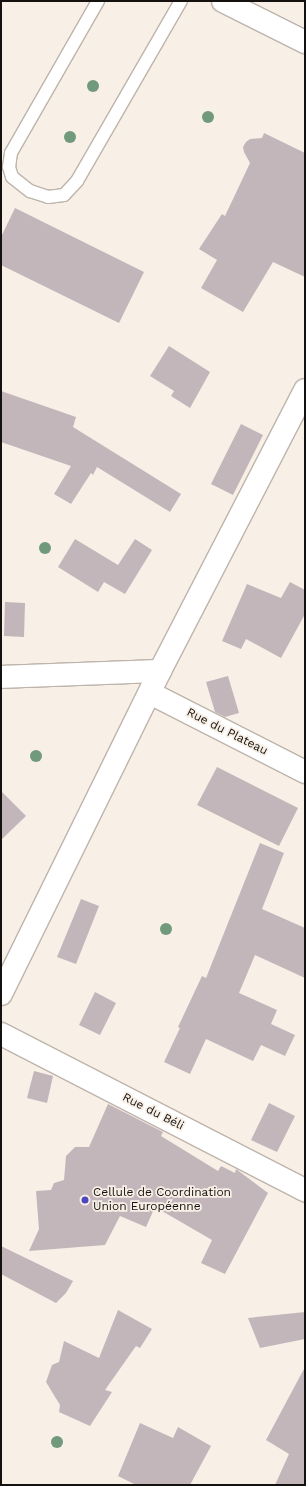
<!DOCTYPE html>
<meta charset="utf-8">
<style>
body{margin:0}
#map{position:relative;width:306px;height:1486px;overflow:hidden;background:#f8efe6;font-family:"Work Sans",sans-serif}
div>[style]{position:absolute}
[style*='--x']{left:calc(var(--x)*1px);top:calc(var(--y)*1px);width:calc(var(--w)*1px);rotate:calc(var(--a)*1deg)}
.building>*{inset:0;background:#c2b6bb}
.roads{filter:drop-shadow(1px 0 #bdb4ab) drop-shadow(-1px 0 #bdb4ab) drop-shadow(0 1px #bdb4ab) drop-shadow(0 -1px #bdb4ab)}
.service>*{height:12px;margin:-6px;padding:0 6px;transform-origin:6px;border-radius:6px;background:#fff}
.minor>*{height:22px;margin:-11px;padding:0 11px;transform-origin:11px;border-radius:11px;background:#fff}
.primary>*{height:22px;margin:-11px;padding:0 11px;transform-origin:11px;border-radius:11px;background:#fff}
.trees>*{width:12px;height:12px;margin:-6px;border-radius:50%;background:#71997b}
.dots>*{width:11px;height:11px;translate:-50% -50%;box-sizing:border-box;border:2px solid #f8efe6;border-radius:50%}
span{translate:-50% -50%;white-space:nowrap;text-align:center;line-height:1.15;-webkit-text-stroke:3.5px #f8efe6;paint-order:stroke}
.street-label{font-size:12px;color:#14110e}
.poi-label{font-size:12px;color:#14110e}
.left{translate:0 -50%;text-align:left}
.frame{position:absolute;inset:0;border:2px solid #14110e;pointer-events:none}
</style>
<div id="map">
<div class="building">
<i style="clip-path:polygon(264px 133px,305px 153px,305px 277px,273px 262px,243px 312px,201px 288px,217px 260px,199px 249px,222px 214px,225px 216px,250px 163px,244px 152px,243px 147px,246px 142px,250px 139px,262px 138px)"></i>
<i style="clip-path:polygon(15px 208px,144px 272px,119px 323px,1px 265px,1px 237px)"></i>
<i style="clip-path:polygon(169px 346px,210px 372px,190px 408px,171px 396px,174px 391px,150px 376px)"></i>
<i style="clip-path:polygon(1px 391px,76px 417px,73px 427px,181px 494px,170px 512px,97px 467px,93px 475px,91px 473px,71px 504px,54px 494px,71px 466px,1px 442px)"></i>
<i style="clip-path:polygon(241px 424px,263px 435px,233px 495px,211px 484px)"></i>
<i style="clip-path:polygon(75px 539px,118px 565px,135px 539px,152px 550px,125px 594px,104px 582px,98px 592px,58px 567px)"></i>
<i style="clip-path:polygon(290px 582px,305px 590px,305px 614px,281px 658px,246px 639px,241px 649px,222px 641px,247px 584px,281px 598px)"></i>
<i style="clip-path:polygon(5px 602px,25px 603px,24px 637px,4px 636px)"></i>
<i style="clip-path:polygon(228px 676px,239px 713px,225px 717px,215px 712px,206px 682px)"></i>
<i style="clip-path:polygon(217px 767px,298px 808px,279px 846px,197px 805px)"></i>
<i style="clip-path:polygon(1px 791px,26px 816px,1px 840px)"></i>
<i style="clip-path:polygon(260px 843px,284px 853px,262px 909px,305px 928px,305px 978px,255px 955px,239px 993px,277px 1010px,271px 1024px,295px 1035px,285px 1056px,261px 1045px,253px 1061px,206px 1039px,190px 1074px,164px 1062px,180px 1028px,178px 1027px,202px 976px,206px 978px)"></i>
<i style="clip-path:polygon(81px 899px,99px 906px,76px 964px,57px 957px)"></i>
<i style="clip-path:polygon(95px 992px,116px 1003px,100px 1035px,79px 1025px)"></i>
<i style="clip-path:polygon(34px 1071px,53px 1076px,47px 1103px,27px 1098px)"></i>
<i style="clip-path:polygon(269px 1103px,295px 1116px,277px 1152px,251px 1140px)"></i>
<i style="clip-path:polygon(108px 1104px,163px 1132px,161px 1136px,218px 1171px,221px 1166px,235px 1173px,236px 1169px,268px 1193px,225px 1274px,201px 1263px,212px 1240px,155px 1207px,146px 1227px,120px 1216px,105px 1245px,29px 1251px,39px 1229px,36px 1191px,51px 1190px,54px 1183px,64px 1180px,66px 1156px,75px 1147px,89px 1147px)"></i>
<i style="clip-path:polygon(1px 1246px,73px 1281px,66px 1293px,56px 1303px,1px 1274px)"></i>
<i style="clip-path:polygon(118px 1310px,152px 1329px,140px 1348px,136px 1346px,105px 1390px,112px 1392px,90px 1426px,59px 1412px,60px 1405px,46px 1382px,52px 1365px,59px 1362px,64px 1341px,99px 1358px)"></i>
<i style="clip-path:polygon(305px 1312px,305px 1339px,260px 1348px,248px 1318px)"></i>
<i style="clip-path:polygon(305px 1367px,305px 1485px,275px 1485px,289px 1454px,266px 1440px)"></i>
<i style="clip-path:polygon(140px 1423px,173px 1438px,178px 1427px,211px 1446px,190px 1485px,136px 1485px,118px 1476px)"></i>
</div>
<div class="roads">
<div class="service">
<i style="--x:98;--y:1;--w:175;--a:119.8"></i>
<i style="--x:11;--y:153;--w:14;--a:98"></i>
<i style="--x:9;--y:167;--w:10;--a:73"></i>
<i style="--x:12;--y:177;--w:23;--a:38"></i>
<i style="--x:30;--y:191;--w:19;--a:18"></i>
<i style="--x:48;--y:197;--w:16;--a:-7"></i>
<i style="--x:64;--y:195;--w:19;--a:-47"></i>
<i style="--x:77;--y:181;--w:208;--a:-60"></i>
</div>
<div class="minor">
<i style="--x:1;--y:677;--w:159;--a:-2.2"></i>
<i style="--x:150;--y:693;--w:174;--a:27"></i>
<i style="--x:1;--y:994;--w:360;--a:-63.8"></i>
<i style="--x:160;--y:671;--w:316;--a:-62.7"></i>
<i style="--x:1;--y:1034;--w:342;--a:27.2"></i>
</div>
<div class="primary">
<i style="--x:223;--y:1;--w:92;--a:26.6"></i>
</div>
</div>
<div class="trees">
<i style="left:93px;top:86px"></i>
<i style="left:208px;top:117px"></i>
<i style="left:70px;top:137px"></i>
<i style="left:45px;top:548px"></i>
<i style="left:36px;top:756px"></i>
<i style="left:166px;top:929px"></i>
<i style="left:57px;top:1442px"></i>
</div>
<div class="dots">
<i style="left:85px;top:1200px;background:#4c47bd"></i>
</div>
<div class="street-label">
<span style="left:227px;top:732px;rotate:27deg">Rue du Plateau</span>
<span style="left:153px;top:1112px;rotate:27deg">Rue du Béli</span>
</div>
<div class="poi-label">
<span class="left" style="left:93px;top:1200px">Cellule de Coordination<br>Union Européenne</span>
</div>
<div class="frame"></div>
</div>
